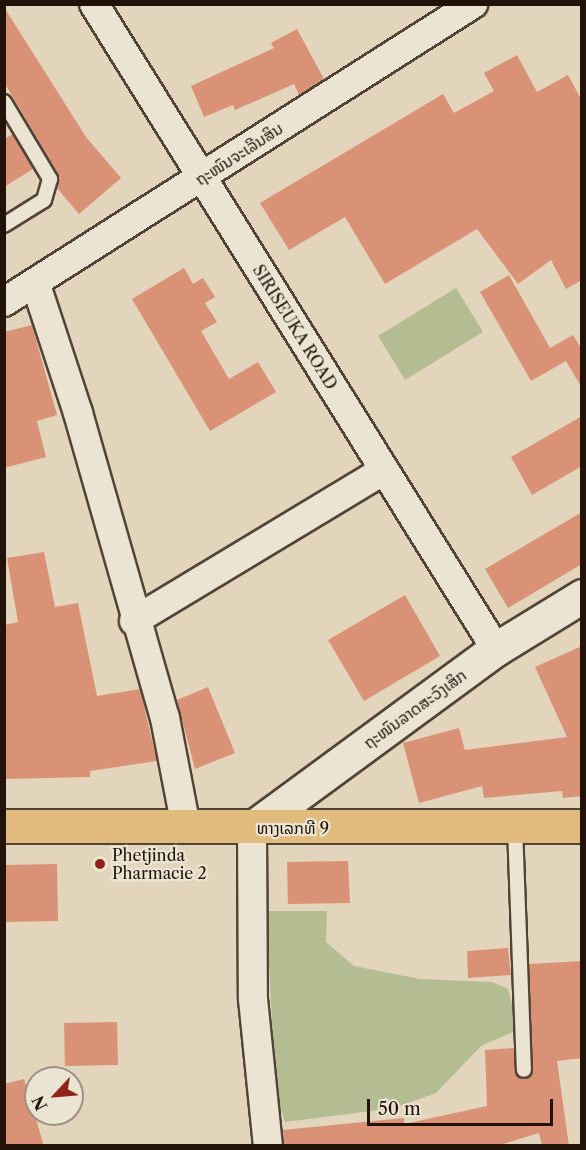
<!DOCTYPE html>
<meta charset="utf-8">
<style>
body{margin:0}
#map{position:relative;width:586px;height:1150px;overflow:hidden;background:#e2d5bc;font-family:"Libre Caslon Text","Noto Sans Lao",serif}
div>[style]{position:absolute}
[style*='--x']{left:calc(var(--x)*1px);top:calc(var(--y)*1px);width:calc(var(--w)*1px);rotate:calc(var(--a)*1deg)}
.green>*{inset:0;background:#b3bd91}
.building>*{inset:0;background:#da9277}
.roads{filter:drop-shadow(2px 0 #514436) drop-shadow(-2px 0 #514436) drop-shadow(0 2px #514436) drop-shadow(0 -2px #514436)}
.service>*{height:14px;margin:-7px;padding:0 7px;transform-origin:7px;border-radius:7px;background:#ece4d3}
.minor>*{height:28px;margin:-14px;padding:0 14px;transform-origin:14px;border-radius:14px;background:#ece4d3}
.tertiary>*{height:33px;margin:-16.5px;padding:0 16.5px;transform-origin:16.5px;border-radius:16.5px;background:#ece4d3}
.primary>*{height:33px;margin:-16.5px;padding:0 16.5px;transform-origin:16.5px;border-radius:16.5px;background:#e1ba7e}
.dots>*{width:16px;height:16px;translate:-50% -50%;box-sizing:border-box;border:3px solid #ece4d3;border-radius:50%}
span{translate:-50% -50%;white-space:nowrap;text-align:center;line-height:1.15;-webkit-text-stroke:4.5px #ece4d3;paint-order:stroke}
.street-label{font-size:16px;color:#211309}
.poi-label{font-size:16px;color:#211309}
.left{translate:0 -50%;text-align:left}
.frame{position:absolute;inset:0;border:6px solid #211309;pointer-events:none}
.north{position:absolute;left:24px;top:1066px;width:60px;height:60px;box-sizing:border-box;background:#ece4d3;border:2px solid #9b9082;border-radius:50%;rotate:244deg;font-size:16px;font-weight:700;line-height:24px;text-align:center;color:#211309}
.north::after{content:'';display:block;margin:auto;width:21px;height:27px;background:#8f2418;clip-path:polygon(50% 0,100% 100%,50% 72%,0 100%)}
.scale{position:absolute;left:367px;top:1099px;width:186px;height:27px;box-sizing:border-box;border:3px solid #211309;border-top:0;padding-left:8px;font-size:18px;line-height:21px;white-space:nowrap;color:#211309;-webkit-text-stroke:4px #ece4d3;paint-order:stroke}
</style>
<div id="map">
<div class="green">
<i style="clip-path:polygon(456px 288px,483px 332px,405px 380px,378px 336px)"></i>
<i style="clip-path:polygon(266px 911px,327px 911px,326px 942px,354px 966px,420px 979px,492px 982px,508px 989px,514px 1011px,513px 1032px,481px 1046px,436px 1093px,395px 1108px,285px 1122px,276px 1095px)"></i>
</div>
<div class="building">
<i style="clip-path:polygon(4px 7px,86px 137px,121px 178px,79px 214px,57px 188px,58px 174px,4px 82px)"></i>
<i style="clip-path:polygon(297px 29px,324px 79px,299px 95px,294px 84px,235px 110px,233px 105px,204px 117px,191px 86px,274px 48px,271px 43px)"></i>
<i style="clip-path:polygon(517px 55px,537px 92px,568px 75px,582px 101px,582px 280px,566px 289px,551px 260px,518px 284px,477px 229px,385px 284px,345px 217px,289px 250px,260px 203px,443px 94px,454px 113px,494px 91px,484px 73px)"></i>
<i style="clip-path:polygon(13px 134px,33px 169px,4px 187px,4px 139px)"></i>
<i style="clip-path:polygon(184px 268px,193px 284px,203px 278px,215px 297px,205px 303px,217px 322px,201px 331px,229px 379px,258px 362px,276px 392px,210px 431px,132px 299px)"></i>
<i style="clip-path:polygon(509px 275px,550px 348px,573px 335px,582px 350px,582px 388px,566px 361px,531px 381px,480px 292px)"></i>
<i style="clip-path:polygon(32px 325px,57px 415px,37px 421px,46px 457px,4px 468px,4px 332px)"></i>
<i style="clip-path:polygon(582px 416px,582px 466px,532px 495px,511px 457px)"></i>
<i style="clip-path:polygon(582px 512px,582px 564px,508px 608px,485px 569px)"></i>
<i style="clip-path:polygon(44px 552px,55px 607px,78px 603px,97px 696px,140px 689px,157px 761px,90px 771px,90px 777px,4px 779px,4px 625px,18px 622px,7px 558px)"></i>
<i style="clip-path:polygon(405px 595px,440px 656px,364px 701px,328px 640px)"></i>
<i style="clip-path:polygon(582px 646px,582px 796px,563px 798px,562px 791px,484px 798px,482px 786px,419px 803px,403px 743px,459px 728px,465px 750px,567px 737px,535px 667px)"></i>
<i style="clip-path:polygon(208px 687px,235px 753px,195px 769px,177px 700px)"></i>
<i style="clip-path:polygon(348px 861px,350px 903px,288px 904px,287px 862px)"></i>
<i style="clip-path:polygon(57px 864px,58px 921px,4px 922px,4px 865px)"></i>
<i style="clip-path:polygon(508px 948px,511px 975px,468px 978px,467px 951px)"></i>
<i style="clip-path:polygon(582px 961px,582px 1058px,557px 1061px,569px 1146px,542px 1146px,539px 1133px,497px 1146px,284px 1146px,283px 1130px,404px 1118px,404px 1124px,487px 1106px,485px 1050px,514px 1048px,517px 1075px,525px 1079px,532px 1074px,529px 964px)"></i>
<i style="clip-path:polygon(117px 1022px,118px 1065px,65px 1066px,64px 1023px)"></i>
<i style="clip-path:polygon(24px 1079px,44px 1146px,4px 1146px,4px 1084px)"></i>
</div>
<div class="roads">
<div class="service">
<i style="--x:4;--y:102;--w:90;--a:59.1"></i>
<i style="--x:50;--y:179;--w:22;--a:106"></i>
<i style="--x:44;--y:200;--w:47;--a:148"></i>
<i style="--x:515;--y:827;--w:243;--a:87.9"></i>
</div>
<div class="minor">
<i style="--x:94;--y:4;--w:760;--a:58.07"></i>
<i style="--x:36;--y:285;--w:135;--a:71.8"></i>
<i style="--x:78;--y:413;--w:317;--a:74.1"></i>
<i style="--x:165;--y:718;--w:111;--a:79.1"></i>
<i style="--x:4;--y:302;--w:556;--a:-32.43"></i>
<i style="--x:134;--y:621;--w:292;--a:-31.1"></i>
<i style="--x:252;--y:828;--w:171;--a:89.7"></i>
<i style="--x:253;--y:999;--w:148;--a:84.2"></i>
</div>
<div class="tertiary">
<i style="--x:252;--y:828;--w:303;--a:-36.3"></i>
<i style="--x:496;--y:649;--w:101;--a:-31.6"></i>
</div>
<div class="primary">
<i style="--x:4;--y:826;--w:578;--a:0"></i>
</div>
</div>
<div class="dots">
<i style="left:100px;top:864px;background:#8f2418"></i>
</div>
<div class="street-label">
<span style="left:239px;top:154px;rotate:-33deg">ຖະໜົນຈະເລີນສິນ</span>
<span style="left:295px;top:327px;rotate:58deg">SIRISEUKA ROAD</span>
<span style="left:415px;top:709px;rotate:-36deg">ຖະໜົນລາດສະວົງເສິກ</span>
<span style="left:293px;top:828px">ທາງເລກທີ 9</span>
</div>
<div class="poi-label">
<span class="left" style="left:112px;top:864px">Phetjinda<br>Pharmacie 2</span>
</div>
<div class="frame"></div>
<div class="north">N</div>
<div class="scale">50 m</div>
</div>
